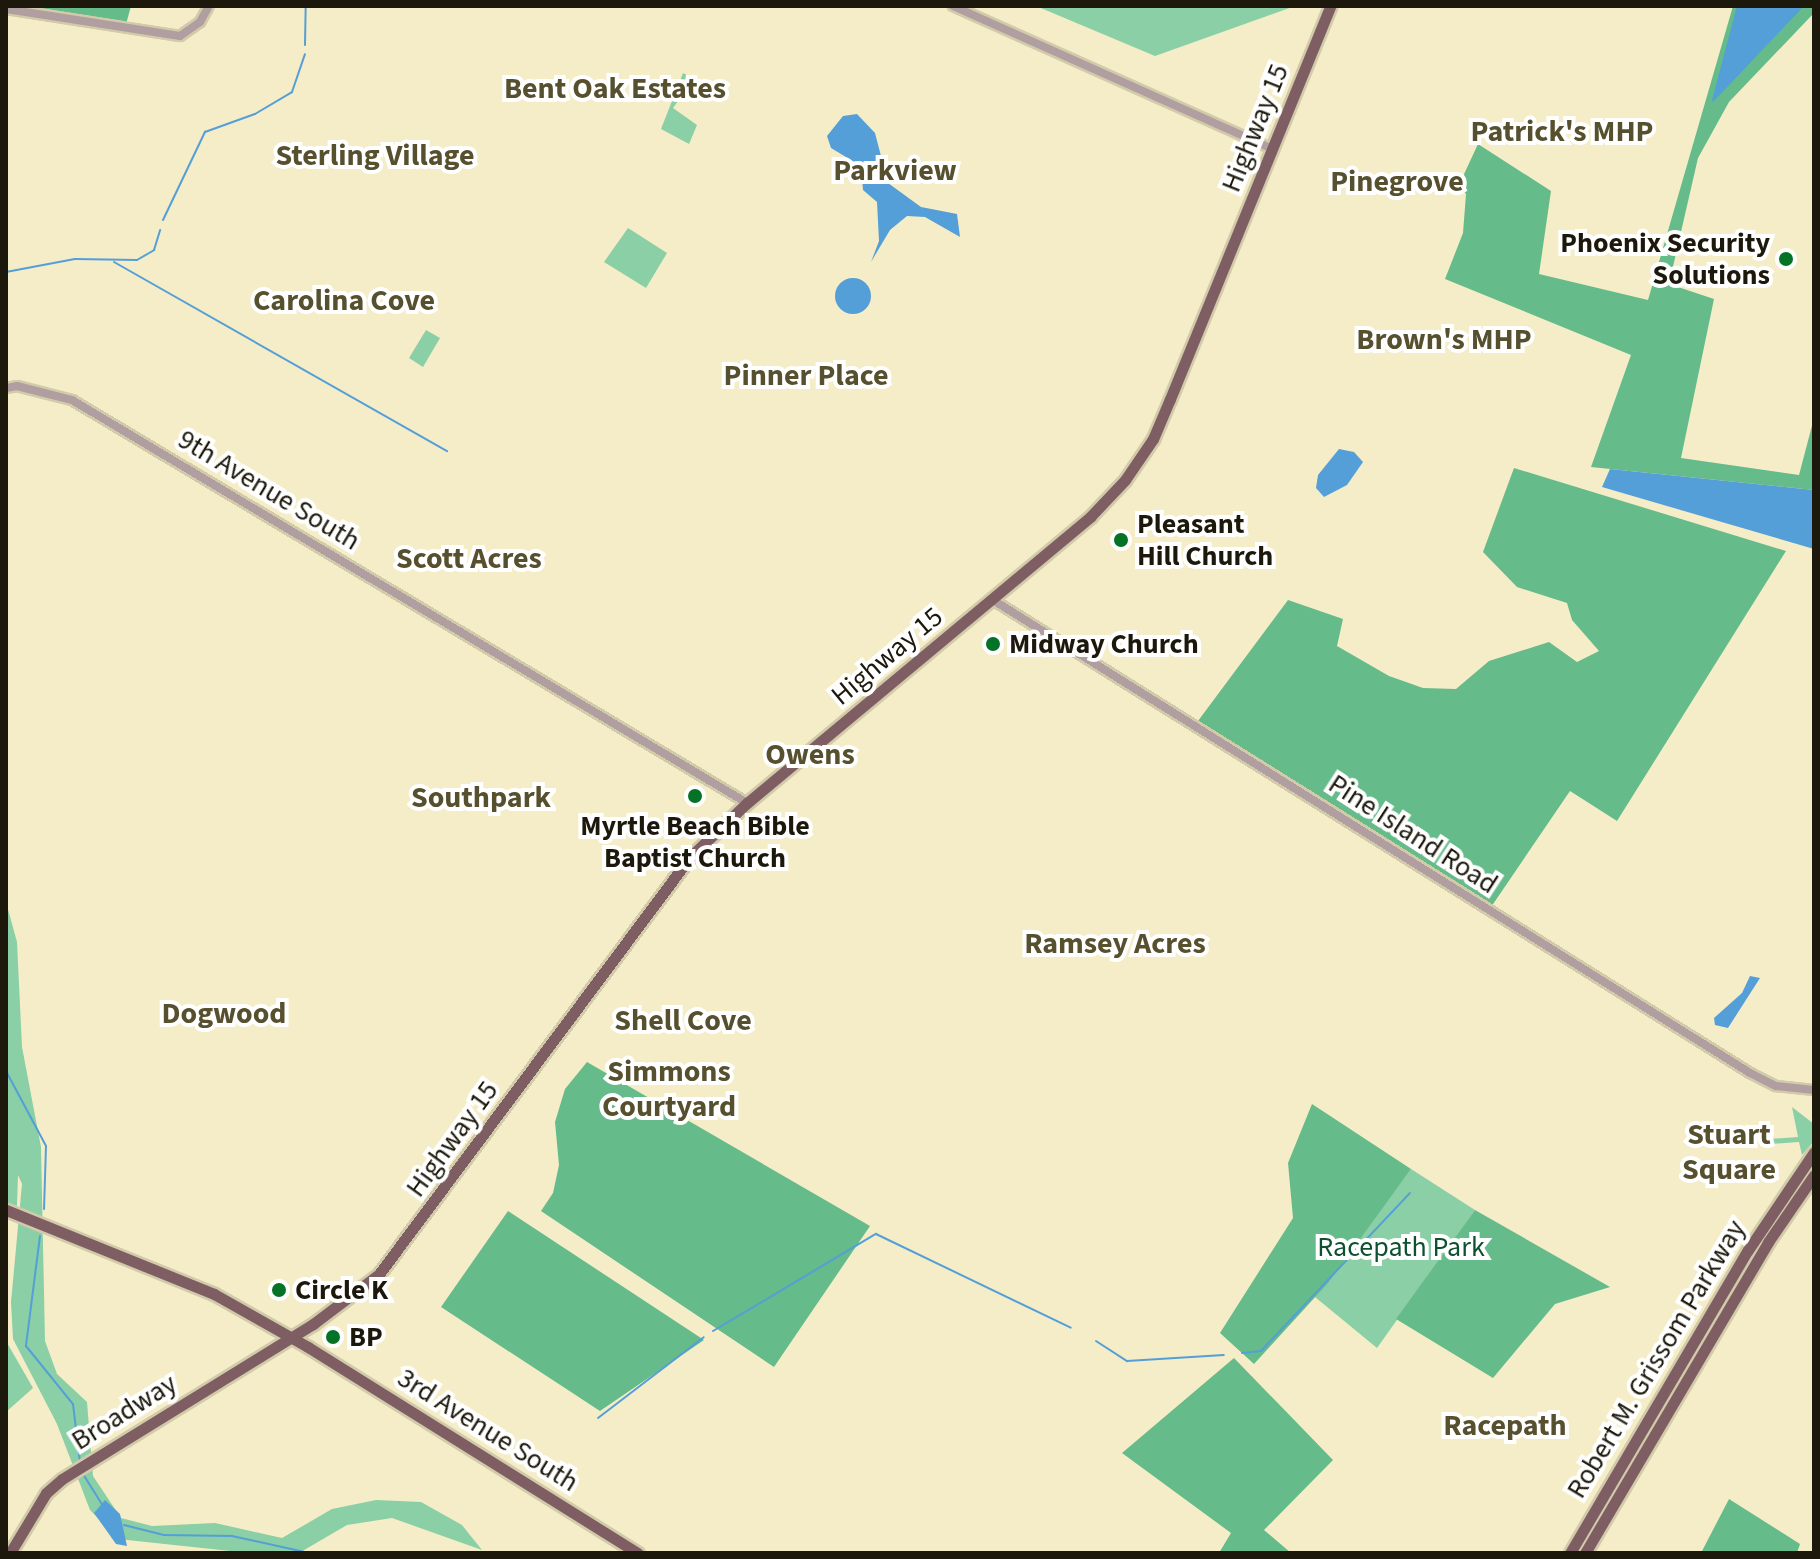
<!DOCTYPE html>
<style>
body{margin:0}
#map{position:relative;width:1820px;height:1559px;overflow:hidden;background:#f5edc8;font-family:"Source Sans 3",sans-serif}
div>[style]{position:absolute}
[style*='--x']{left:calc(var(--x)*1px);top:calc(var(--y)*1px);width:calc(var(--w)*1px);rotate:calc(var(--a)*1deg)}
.green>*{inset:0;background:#8acfa5}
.forest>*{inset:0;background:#65bb89}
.water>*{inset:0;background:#549fd7}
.round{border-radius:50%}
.stream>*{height:2px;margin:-1px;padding:0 1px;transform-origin:1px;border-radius:1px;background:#549fd7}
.roads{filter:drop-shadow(2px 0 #d2cbaa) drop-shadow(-2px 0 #d2cbaa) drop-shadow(0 2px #d2cbaa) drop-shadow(0 -2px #d2cbaa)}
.minor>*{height:8px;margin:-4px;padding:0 4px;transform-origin:4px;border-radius:4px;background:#b19ea1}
.major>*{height:11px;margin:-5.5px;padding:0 5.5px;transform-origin:5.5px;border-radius:5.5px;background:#7e5e63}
.dots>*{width:22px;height:22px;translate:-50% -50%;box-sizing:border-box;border:4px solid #fff;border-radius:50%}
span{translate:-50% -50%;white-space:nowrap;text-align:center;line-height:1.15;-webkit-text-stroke:8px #fff;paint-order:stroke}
.street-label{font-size:28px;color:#1c190c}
.poi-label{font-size:28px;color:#1c190c;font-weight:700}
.right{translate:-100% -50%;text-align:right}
.left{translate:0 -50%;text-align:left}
.park-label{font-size:28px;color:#0e5131}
.neighbourhood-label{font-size:30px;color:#57502f;font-weight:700}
.frame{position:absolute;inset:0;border:8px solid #1c190c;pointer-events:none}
</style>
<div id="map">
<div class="green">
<i style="clip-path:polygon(1036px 6px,1295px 6px,1155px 56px)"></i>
<i style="clip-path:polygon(683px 73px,694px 79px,673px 108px,697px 125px,689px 144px,661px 129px)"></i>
<i style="clip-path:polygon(628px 228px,667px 253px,646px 288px,604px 262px)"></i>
<i style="clip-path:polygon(426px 330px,440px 338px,423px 367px,409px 358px)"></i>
<i style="clip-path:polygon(6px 902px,17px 942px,22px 1047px,41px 1147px,45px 1341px,57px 1374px,87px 1402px,93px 1476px,121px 1518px,152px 1526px,215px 1523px,282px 1538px,332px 1509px,376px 1500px,421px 1502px,462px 1525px,482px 1550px,392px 1518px,347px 1525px,299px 1553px,249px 1553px,118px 1539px,90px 1510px,57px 1424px,13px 1339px,11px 1302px,22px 1184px,18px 1175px,17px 1206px,6px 1202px)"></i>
<i style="clip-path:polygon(1792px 1107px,1814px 1124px,1814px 1141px,1802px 1155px,1799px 1142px,1770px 1144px,1769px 1139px,1798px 1137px)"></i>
<i style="clip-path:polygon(1411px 1169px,1475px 1210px,1377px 1348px,1315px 1297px)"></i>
<i style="clip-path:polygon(6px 1341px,33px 1388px,6px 1412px)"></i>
</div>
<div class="forest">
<i style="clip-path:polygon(6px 6px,131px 6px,125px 28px)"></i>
<i style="clip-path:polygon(1733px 6px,1814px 6px,1814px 13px,1729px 102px,1698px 158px,1669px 284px,1714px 299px,1681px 458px,1799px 475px,1814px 418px,1814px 490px,1591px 467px,1631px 355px,1445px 279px,1463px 233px,1466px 194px,1459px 185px,1478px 144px,1551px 191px,1539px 274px,1648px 300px)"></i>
<i style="clip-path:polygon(1514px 468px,1786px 551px,1617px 821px,1570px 791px,1489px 910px,1195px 725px,1288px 600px,1343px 619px,1337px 646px,1389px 676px,1423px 688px,1456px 689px,1489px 661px,1549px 642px,1577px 662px,1599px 651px,1572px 620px,1567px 603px,1517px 587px,1483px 552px)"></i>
<i style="clip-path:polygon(587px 1062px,870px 1226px,774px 1367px,541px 1211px,553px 1193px,559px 1165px,555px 1122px,565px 1089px)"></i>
<i style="clip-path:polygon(1312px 1104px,1411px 1169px,1328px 1283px,1254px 1364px,1220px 1333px,1293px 1218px,1288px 1163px)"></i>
<i style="clip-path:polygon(1475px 1210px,1610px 1287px,1555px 1304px,1493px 1378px,1396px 1319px)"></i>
<i style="clip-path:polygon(508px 1211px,704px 1340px,600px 1411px,441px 1307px)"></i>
<i style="clip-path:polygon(1234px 1358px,1333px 1460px,1264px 1530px,1291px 1553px,1219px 1553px,1231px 1533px,1122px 1453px)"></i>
<i style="clip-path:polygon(1729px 1499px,1800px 1544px,1797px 1553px,1701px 1553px)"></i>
</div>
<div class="water">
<i style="clip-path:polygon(1737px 6px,1804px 6px,1713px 102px,1712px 100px)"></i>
<i style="clip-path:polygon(857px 114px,875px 133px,888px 183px,921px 207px,957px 214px,960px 237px,925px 217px,907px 216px,890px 230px,871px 262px,879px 241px,877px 202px,863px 190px,861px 166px,831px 148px,827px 136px,843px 116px)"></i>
<i class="round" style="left:835px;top:278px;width:36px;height:36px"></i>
<i style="clip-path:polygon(1339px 449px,1354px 452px,1363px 462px,1347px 485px,1324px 497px,1316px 488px,1318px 475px)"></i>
<i style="clip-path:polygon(1610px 469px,1814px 490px,1814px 549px,1602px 487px)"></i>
<i style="clip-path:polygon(1750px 976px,1760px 978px,1728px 1028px,1715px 1025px,1714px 1018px,1742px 993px)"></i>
<i style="clip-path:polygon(105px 1500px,120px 1514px,127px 1546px,116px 1544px,94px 1513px)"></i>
</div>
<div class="stream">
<i style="--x:305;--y:45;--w:39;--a:-89"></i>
<i style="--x:163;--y:220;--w:98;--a:-64.5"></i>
<i style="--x:205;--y:132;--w:53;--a:-19.8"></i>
<i style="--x:255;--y:114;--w:43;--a:-30.7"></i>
<i style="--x:292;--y:92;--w:40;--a:-71.1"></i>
<i style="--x:114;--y:262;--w:383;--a:29.6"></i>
<i style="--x:6;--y:272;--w:70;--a:-10.7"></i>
<i style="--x:75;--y:259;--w:62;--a:0.9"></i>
<i style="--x:137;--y:260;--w:20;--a:-30"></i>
<i style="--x:154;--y:250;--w:21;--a:-73"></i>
<i style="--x:6;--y:1071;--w:85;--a:61.9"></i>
<i style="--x:46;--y:1146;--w:63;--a:91.8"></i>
<i style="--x:40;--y:1236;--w:111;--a:97.3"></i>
<i style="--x:26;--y:1346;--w:75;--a:51"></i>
<i style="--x:73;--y:1404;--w:59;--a:83.2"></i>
<i style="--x:713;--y:1331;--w:190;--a:-30.8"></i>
<i style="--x:876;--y:1234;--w:216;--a:25.7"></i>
<i style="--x:1096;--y:1341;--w:37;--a:33"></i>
<i style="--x:1127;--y:1361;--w:97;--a:-3.5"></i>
<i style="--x:1242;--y:1353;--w:19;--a:-6"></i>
<i style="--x:1261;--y:1351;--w:217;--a:-46.7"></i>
<i style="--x:598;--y:1418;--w:133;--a:-37.4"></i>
<i style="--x:83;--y:1474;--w:36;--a:58"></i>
<i style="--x:124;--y:1525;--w:41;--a:14"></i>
<i style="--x:164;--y:1535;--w:68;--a:0.8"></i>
<i style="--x:232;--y:1536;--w:79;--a:12.4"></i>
</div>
<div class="roads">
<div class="minor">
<i style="--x:953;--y:6;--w:350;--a:24.1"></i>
<i style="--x:6;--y:9;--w:176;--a:8.8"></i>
<i style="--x:180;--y:36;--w:24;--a:-35"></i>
<i style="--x:200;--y:22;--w:18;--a:-61"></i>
<i style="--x:6;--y:388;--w:11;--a:-10"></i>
<i style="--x:17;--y:386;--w:57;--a:14.3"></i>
<i style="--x:72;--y:400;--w:786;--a:30.84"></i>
<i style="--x:993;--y:600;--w:893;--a:32"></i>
<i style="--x:1750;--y:1073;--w:29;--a:27"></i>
<i style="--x:1776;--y:1086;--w:38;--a:6"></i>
</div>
<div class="major">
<i style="--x:6;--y:1210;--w:224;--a:22"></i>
<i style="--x:214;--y:1294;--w:108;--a:29.4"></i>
<i style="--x:308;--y:1347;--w:389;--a:32"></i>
<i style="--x:10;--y:1553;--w:70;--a:-59"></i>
<i style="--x:46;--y:1493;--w:21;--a:-41"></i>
<i style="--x:62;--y:1479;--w:295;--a:-31.7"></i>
<i style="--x:313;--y:1324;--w:83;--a:-37.1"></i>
<i style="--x:379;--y:1274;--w:520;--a:-53.28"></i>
<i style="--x:690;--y:857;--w:79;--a:-43.5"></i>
<i style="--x:747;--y:803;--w:447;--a:-39.8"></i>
<i style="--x:1090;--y:517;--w:51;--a:-46.6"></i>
<i style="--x:1125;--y:480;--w:50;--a:-55.7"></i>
<i style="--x:1153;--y:439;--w:43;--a:-67"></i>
<i style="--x:1170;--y:399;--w:424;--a:-67.8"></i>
<i style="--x:1570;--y:1553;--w:351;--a:-59.6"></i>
<i style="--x:1748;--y:1250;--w:118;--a:-56"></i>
<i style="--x:1585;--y:1553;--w:361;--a:-59.5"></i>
<i style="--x:1768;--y:1242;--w:81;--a:-55.5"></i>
</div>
</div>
<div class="dots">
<i style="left:1786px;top:259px;background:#057326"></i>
<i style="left:1121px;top:540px;background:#057326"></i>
<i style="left:993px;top:644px;background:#057326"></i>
<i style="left:695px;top:796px;background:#057326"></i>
<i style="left:279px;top:1290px;background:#057326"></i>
<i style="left:333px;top:1337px;background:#057326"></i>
</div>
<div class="street-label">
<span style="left:1255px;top:128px;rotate:-68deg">Highway 15</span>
<span style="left:269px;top:490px;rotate:31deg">9th Avenue South</span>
<span style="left:887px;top:656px;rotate:-40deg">Highway 15</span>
<span style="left:1413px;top:834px;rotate:33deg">Pine Island Road</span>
<span style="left:452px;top:1139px;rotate:-54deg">Highway 15</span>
<span style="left:1656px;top:1359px;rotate:-59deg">Robert M. Grissom Parkway</span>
<span style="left:124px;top:1412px;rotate:-32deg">Broadway</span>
<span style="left:488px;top:1430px;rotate:32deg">3rd Avenue South</span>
</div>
<div class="poi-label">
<span class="right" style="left:1770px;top:259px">Phoenix Security<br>Solutions</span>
<span class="left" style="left:1137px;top:540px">Pleasant<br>Hill Church</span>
<span class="left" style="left:1009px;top:644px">Midway Church</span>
<span style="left:695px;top:842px">Myrtle Beach Bible<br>Baptist Church</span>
<span class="left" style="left:295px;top:1290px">Circle K</span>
<span class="left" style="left:349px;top:1337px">BP</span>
</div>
<div class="park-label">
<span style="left:1401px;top:1247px">Racepath Park</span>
</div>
<div class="neighbourhood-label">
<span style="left:615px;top:89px">Bent Oak Estates</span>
<span style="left:1562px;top:132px">Patrick's MHP</span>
<span style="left:375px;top:156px">Sterling Village</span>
<span style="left:895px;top:171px">Parkview</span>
<span style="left:1397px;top:182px">Pinegrove</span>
<span style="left:344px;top:301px">Carolina Cove</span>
<span style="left:1444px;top:340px">Brown's MHP</span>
<span style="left:806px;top:376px">Pinner Place</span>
<span style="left:469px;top:559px">Scott Acres</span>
<span style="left:810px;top:755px">Owens</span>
<span style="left:481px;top:798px">Southpark</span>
<span style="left:1115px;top:944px">Ramsey Acres</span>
<span style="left:224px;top:1014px">Dogwood</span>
<span style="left:683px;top:1021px">Shell Cove</span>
<span style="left:669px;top:1089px">Simmons<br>Courtyard</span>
<span style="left:1729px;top:1152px">Stuart<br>Square</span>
<span style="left:1505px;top:1426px">Racepath</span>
</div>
<div class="frame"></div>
</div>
